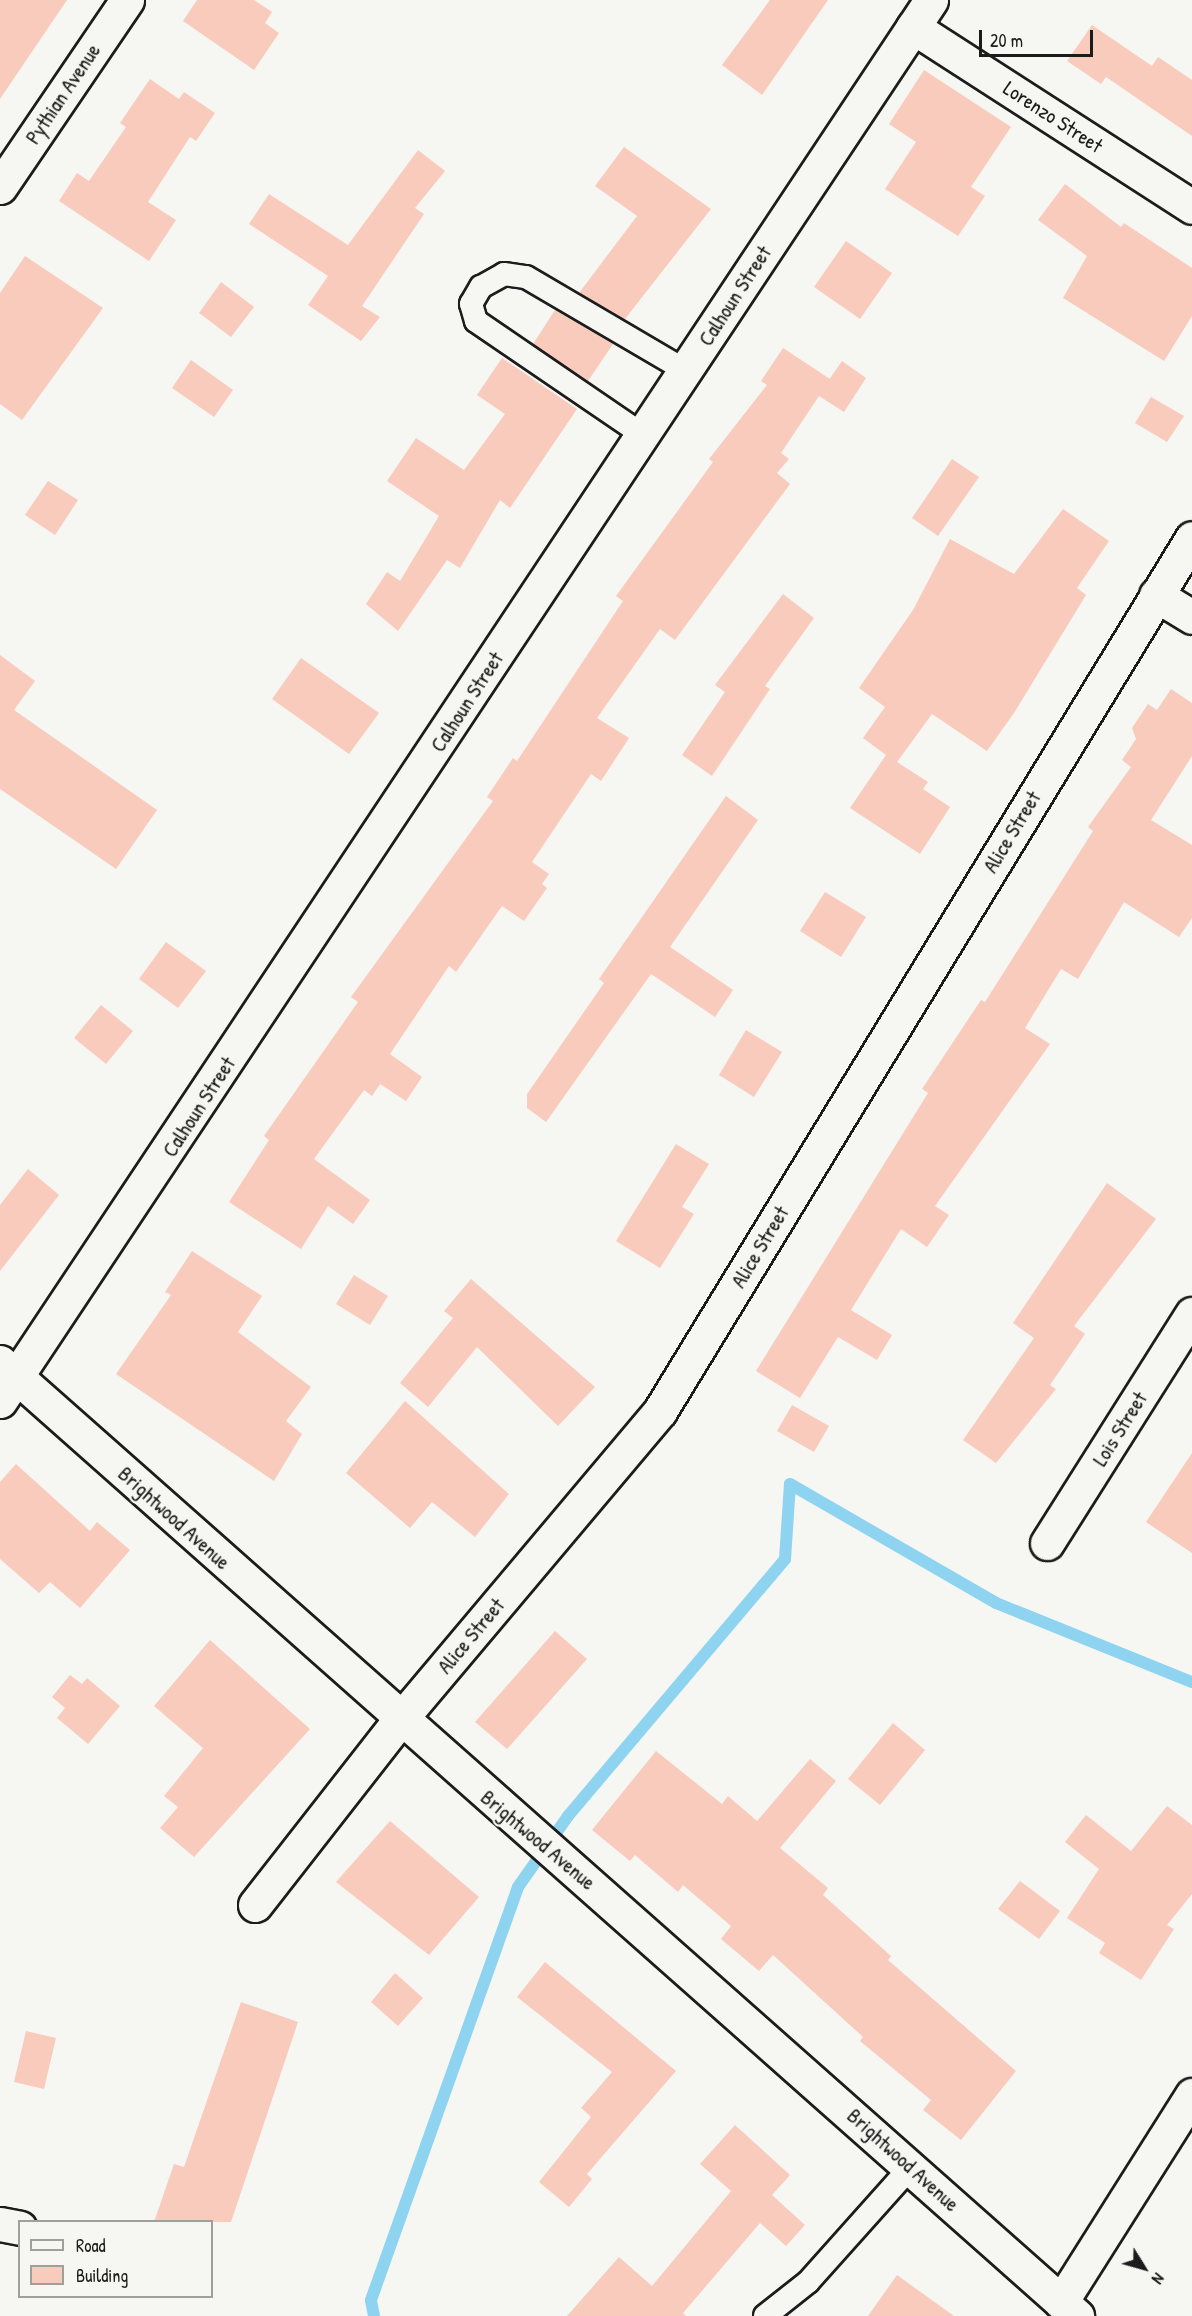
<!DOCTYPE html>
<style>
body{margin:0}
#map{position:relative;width:1192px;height:2316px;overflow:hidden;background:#f6f6f2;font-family:"Patrick Hand",sans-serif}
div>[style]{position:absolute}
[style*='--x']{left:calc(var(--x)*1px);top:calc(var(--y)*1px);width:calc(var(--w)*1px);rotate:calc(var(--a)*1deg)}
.stream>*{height:12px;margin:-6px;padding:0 6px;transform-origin:6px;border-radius:6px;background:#8ed4f0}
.building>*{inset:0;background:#f9cbbd}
.roads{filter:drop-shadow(2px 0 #1c1c1c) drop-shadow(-2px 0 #1c1c1c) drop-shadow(0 2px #1c1c1c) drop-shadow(0 -2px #1c1c1c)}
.lane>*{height:22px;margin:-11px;padding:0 11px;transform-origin:11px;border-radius:11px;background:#f6f6f2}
.street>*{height:33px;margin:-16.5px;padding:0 16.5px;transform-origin:16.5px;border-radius:16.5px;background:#f6f6f2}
span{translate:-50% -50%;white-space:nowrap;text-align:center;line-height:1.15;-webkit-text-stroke:4.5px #f6f6f2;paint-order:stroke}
.street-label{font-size:21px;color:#1c1c1c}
.legend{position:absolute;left:18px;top:2220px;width:195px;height:78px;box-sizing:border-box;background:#f6f6f2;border:2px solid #9f9f9c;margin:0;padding:8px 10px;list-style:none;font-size:18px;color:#1c1c1c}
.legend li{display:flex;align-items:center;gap:12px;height:30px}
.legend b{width:30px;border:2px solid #9f9f9c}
.north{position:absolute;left:1114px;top:2238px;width:60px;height:60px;-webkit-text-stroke:4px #f6f6f2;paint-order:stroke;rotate:127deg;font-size:16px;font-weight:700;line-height:24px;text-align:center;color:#1c1c1c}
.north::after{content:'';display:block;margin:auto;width:21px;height:27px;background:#1c1c1c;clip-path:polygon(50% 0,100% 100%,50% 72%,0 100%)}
.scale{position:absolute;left:979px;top:30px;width:114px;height:27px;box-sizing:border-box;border:3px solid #1c1c1c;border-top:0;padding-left:8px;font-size:18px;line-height:21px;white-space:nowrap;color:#1c1c1c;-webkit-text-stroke:4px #f6f6f2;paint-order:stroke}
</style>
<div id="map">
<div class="stream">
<i style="--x:374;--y:2316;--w:16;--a:-101"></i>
<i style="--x:371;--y:2300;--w:438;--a:-70.4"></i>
<i style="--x:518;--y:1887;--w:87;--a:-54.8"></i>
<i style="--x:568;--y:1816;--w:336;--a:-49.8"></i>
<i style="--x:785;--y:1559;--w:75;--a:-86.2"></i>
<i style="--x:790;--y:1484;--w:238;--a:30"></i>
<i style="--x:996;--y:1603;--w:211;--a:22"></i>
</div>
<div class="building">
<i style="clip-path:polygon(0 0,67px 0,0 99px)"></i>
<i style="clip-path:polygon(197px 0,254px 0,272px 12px,265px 23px,279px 33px,254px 70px,183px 21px)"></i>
<i style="clip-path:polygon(770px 0,828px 0,762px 95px,722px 65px)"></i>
<i style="clip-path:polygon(1092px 25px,1152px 66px,1158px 57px,1192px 80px,1192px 136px,1106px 77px,1101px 84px,1067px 61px)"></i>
<i style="clip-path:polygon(924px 70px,1011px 127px,971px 187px,985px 196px,958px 236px,885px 189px,916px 142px,889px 124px)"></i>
<i style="clip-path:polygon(150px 79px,179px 99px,184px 92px,215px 113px,196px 141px,190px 137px,148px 202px,176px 220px,149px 261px,59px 201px,77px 173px,89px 181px,126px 127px,120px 123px)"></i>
<i style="clip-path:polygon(624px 147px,711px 209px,625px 319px,579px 293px,637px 216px,595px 186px)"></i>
<i style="clip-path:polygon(418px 150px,445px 171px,415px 208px,424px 214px,362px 306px,380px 317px,361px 341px,308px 305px,328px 276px,249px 224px,269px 194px,348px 245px)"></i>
<i style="clip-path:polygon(1065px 184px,1121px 227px,1124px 223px,1192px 268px,1192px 316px,1164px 361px,1063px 298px,1087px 256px,1038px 220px)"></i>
<i style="clip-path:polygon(846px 241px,892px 273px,860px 319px,814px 287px)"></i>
<i style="clip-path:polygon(25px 256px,103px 308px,22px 420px,0 404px,0 293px)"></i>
<i style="clip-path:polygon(221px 282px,254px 307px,231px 337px,199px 313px)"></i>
<i style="clip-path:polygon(555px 310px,613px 344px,588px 381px,533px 344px)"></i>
<i style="clip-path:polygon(783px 348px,830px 379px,824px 387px,842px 361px,866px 378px,844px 412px,819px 396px,781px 453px,789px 459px,777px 473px,790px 484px,675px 640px,660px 629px,597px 718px,629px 738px,601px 781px,591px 774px,532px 862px,549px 874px,542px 884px,547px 888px,524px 921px,502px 906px,456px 972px,449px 966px,390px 1054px,422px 1077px,406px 1101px,380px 1084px,372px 1096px,364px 1090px,314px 1159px,370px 1200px,353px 1224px,328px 1206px,301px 1249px,229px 1202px,269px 1140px,264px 1136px,358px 1002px,351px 997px,493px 801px,487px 797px,513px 758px,517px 761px,623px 601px,616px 596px,713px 462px,709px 459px,767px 385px,761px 381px)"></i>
<i style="clip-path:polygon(502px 358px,577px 409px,510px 508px,500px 500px,460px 568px,447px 560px,398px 631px,366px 604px,387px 572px,400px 581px,439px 516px,387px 481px,416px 438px,464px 470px,505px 414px,477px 395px)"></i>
<i style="clip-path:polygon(191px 360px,233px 390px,214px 417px,172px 388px)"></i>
<i style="clip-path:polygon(1151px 397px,1184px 416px,1167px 442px,1135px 423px)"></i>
<i style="clip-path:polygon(952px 459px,979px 477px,938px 536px,912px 518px)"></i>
<i style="clip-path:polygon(48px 481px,78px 500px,55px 535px,25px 515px)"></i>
<i style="clip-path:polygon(1063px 509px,1109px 541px,1077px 588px,1086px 595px,1014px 713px,987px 751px,932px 714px,897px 762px,928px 782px,923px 789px,950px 807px,920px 854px,850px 808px,886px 755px,863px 738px,885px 707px,859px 688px,913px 610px,950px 539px,1014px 574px)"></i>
<i style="clip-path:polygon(783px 594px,814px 618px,765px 686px,770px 689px,712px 776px,682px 755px,725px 692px,715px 685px)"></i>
<i style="clip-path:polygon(0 655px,35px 681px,14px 710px,157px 810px,116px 869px,0 789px)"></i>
<i style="clip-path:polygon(301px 658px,379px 713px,349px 754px,272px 699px)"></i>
<i style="clip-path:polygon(1171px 689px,1192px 703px,1192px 756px,1151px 820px,1192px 845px,1192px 918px,1179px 937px,1124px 902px,1078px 979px,1061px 969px,1025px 1028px,1050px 1044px,935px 1206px,949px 1215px,927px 1247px,901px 1229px,851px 1310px,892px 1335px,877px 1360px,838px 1337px,800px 1398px,756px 1371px,928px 1093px,922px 1089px,981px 1000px,985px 1002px,1093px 831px,1088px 827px,1131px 767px,1122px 760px,1136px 739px,1132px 728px,1148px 704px,1157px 710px)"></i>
<i style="clip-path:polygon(726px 796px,758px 820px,670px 947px,733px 990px,715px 1017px,651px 974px,546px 1122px,527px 1108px,527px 1094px,604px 983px,599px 979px)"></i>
<i style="clip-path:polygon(825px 892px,866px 917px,841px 957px,800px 931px)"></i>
<i style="clip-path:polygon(166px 942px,206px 971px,178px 1008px,139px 979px)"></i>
<i style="clip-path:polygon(101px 1005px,133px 1031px,106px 1064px,74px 1038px)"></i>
<i style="clip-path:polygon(746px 1030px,782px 1052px,754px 1097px,719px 1075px)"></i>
<i style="clip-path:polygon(676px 1144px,709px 1164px,682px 1207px,694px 1214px,660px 1268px,616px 1241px)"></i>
<i style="clip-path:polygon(28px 1169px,59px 1195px,0 1271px,0 1205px)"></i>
<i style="clip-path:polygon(1107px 1183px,1156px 1219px,1074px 1326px,1085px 1334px,1050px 1385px,1056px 1389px,996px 1463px,963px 1440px,1034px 1338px,1013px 1323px)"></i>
<i style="clip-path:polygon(192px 1251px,262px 1296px,238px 1332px,311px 1387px,286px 1421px,302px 1434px,274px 1481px,116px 1374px,171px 1295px,165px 1292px)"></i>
<i style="clip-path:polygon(354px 1275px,388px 1296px,370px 1325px,336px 1304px)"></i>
<i style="clip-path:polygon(471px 1279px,595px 1387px,558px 1426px,477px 1347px,428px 1407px,400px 1383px,453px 1318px,444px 1311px)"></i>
<i style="clip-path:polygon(405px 1401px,509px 1494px,475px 1537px,432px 1502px,410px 1528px,346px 1473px)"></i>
<i style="clip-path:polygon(792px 1405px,829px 1426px,814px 1452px,777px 1431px)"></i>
<i style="clip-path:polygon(1192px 1453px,1192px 1553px,1146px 1522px)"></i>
<i style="clip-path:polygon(16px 1464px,90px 1531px,97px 1522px,130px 1550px,80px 1608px,50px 1582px,39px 1593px,0 1559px,0 1482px)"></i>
<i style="clip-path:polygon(555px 1631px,587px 1659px,507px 1749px,475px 1722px)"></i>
<i style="clip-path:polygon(210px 1640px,310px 1729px,194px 1857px,160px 1828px,178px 1807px,164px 1796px,203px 1748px,154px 1706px)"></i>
<i style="clip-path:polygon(70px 1675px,82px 1684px,87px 1678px,120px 1706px,88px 1744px,57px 1718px,65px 1708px,52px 1697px)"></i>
<i style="clip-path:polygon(893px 1723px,925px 1750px,880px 1805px,848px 1779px)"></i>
<i style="clip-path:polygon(656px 1751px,722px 1804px,728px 1796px,757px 1821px,810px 1759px,836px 1781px,780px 1848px,828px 1888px,823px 1895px,891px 1956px,888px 1960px,1016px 2071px,961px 2140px,923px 2110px,931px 2100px,860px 2041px,863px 2037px,773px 1955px,759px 1971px,721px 1939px,731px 1926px,683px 1885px,678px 1892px,635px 1855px,630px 1861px,592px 1830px)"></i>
<i style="clip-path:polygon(1167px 1806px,1192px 1825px,1192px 1894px,1167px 1925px,1174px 1929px,1141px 1980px,1099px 1953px,1105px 1943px,1067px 1918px,1099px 1869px,1065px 1842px,1086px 1815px,1131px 1851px)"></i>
<i style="clip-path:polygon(390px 1821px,479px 1897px,429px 1955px,336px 1882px)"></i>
<i style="clip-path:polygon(1020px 1881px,1060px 1911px,1039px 1939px,998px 1909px)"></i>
<i style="clip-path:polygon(545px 1962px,676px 2071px,587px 2174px,592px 2179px,569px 2207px,539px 2182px,591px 2117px,581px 2108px,612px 2072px,517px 1997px)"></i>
<i style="clip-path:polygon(395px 1973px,423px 1998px,398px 2026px,371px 2002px)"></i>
<i style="clip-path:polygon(241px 2002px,298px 2022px,231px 2222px,154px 2222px,174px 2164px,184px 2167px)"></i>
<i style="clip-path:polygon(26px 2031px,56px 2038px,44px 2089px,14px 2082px)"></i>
<i style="clip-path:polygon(735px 2125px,790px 2175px,772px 2195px,805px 2225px,786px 2246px,760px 2223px,683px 2313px,686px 2316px,567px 2316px,619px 2257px,652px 2286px,731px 2191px,700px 2164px)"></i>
<i style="clip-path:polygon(897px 2275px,954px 2316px,868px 2316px)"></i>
</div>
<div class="roads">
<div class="lane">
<i style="--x:643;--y:435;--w:202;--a:-145.7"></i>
<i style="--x:476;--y:321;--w:18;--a:-106"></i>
<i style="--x:471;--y:304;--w:20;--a:-60"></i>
<i style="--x:481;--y:287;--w:26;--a:-29"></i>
<i style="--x:504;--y:274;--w:22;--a:8"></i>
<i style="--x:526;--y:277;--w:186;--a:30.4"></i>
<i style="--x:765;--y:2316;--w:55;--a:-38.3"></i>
<i style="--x:808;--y:2282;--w:154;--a:-48.2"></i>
</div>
<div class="street">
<i style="--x:913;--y:27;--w:332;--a:32.8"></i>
<i style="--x:0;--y:187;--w:226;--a:-55.8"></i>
<i style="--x:1156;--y:595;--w:42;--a:31.4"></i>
<i style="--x:0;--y:1362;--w:1439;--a:41.53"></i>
<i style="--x:0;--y:1401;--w:1682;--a:-56.39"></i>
<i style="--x:1047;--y:1543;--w:271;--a:-57.7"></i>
<i style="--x:255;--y:1905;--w:234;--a:-52"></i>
<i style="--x:399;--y:1721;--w:405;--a:-49.9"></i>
<i style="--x:660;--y:1411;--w:1022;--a:-58.64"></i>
<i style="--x:0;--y:2224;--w:20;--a:11"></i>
<i style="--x:1061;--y:2302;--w:245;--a:-57.7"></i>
</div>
</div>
<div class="street-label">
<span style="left:63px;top:94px;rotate:-56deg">Pythian Avenue</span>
<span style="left:1053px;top:117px;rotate:33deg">Lorenzo Street</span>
<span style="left:735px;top:296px;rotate:-57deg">Calhoun Street</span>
<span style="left:467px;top:702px;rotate:-57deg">Calhoun Street</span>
<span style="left:1012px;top:832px;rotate:-59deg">Alice Street</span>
<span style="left:199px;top:1107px;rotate:-57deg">Calhoun Street</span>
<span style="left:760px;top:1247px;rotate:-59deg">Alice Street</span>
<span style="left:1120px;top:1429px;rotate:-58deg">Lois Street</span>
<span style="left:174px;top:1518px;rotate:42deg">Brightwood Avenue</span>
<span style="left:471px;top:1636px;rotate:-50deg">Alice Street</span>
<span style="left:538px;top:1840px;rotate:40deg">Brightwood Avenue</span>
<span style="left:903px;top:2160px;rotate:42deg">Brightwood Avenue</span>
</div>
<ul class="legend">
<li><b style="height:8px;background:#f6f6f2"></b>Road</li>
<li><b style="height:16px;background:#f9cbbd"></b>Building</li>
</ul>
<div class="north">N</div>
<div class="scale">20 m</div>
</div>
